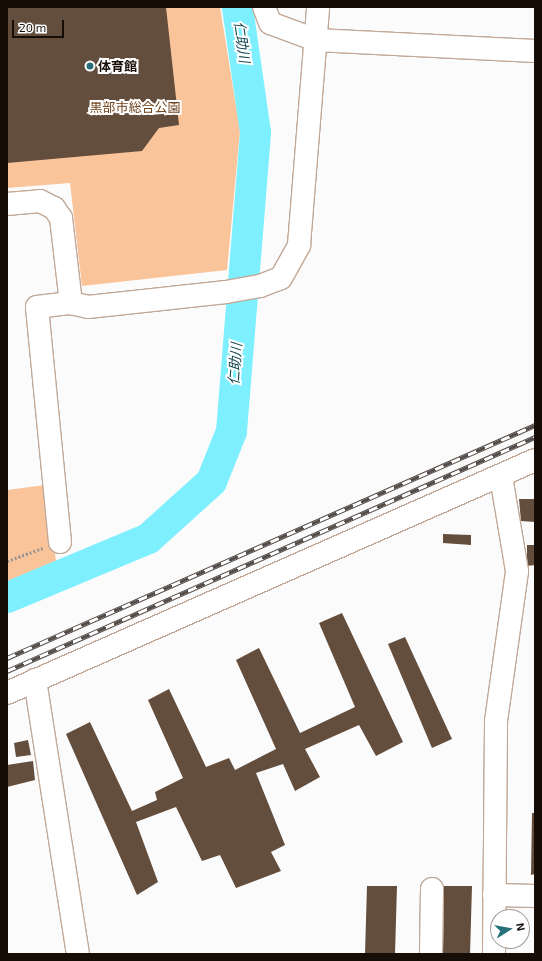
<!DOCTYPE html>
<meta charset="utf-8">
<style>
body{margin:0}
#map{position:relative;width:542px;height:961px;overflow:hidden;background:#fbfbfb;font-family:"Exo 2","Noto Sans JP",sans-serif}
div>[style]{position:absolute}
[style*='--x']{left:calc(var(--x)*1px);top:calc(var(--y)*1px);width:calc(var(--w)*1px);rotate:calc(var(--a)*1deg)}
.green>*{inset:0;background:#fac49b}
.river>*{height:31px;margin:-15.5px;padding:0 15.5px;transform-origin:15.5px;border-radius:15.5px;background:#7eeffe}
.building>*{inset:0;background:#634d3d}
.path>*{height:2.5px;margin-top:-1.25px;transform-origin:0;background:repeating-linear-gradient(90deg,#989492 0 2px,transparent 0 4px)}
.roads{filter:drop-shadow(1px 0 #c1a896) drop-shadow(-1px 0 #c1a896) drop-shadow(0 1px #c1a896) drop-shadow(0 -1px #c1a896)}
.minor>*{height:22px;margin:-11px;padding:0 11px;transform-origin:11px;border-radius:11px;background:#fff}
.rail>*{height:4.5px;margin-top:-2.25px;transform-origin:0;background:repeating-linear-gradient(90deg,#fff 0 9px,#534c48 0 18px);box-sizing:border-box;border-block:1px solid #534c48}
.dots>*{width:11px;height:11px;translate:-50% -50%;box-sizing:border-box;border:2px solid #fff;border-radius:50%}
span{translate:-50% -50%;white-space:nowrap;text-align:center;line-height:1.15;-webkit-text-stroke:4px #fff;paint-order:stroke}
.poi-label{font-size:13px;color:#160d07;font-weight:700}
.left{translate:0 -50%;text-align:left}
.park-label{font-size:13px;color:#70431d}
.water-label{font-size:14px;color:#12474d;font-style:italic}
.frame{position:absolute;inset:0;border:8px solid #160d07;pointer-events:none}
.north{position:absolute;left:490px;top:909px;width:40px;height:40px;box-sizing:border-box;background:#fff;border:1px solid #a29e9c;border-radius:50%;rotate:79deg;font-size:11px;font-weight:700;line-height:16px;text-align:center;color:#160d07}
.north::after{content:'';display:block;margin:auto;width:14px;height:18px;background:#277079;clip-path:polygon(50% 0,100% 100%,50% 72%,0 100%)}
.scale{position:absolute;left:12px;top:20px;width:52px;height:18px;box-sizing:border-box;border:2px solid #160d07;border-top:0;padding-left:5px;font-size:12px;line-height:14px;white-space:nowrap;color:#160d07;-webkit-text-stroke:3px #fff;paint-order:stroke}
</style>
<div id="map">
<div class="green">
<i style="clip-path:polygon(7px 7px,220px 7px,240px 131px,227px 270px,82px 286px,70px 183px,7px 188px)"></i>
<i style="clip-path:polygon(45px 485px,56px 561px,7px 582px,7px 490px)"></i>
</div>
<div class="river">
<i style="--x:7;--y:597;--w:153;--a:-22.7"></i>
<i style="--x:148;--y:538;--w:85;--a:-42.1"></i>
<i style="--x:211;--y:481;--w:54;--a:-68.2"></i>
<i style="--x:231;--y:431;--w:300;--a:-85.4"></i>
<i style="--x:255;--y:132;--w:126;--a:-98.2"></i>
</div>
<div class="building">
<i style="clip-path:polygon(7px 7px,166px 7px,179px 125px,159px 128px,142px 151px,7px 163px)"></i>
<i style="clip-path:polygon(519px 499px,535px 499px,535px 522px,521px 521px)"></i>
<i style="clip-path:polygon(443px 534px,471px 535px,471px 545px,443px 543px)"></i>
<i style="clip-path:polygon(527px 545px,535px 545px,535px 565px,527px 566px)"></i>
<i style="clip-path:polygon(342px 613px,403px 742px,376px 756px,359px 725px,305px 749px,320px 777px,295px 791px,283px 764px,256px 773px,285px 845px,271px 852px,281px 871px,236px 888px,220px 855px,202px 861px,176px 807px,136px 822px,158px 882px,137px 895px,66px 734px,90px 722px,132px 811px,157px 800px,155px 792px,183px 778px,148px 700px,169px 689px,206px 767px,229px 758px,235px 770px,276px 749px,236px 660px,259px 648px,300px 733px,355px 707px,319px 623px)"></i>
<i style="clip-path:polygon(405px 637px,452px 739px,432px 748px,388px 644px)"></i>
<i style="clip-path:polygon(28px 740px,31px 755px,16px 757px,14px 743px)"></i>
<i style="clip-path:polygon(33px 761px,35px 780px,7px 787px,7px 765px)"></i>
<i style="clip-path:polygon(532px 813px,535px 813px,535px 874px,531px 875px)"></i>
<i style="clip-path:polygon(367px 886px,397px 886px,395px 954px,365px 954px)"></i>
<i style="clip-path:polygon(442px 886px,472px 886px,470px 954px,440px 954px)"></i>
</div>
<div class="path">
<i style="--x:7;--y:561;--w:38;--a:-20"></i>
</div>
<div class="roads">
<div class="minor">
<i style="--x:264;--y:7;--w:17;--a:69"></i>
<i style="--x:270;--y:23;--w:49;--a:20.3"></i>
<i style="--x:316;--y:40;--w:219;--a:2.9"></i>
<i style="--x:7;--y:204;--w:33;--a:-5"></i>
<i style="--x:40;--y:201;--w:16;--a:27"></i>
<i style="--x:54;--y:208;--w:12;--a:55"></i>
<i style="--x:61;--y:218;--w:86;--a:83.3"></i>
<i style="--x:60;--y:542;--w:236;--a:-95.6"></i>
<i style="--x:37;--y:307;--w:34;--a:-7"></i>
<i style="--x:71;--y:303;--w:17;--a:13"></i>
<i style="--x:88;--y:307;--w:139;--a:-6.2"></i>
<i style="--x:226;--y:292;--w:35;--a:-10"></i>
<i style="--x:260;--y:286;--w:22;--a:-21"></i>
<i style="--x:281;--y:278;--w:38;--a:-61"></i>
<i style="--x:299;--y:245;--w:239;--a:-85.4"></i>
<i style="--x:35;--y:680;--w:277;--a:81.1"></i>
<i style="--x:7;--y:693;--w:577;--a:-23.81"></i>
<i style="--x:494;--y:895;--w:41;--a:1.4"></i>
<i style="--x:431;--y:954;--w:65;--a:-89.1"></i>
<i style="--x:494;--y:954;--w:233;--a:-89.5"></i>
<i style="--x:496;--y:721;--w:151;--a:-82"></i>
<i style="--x:517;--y:571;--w:96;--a:-99.6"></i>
</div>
</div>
<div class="rail">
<i style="--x:7;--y:658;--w:577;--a:-23.81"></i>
<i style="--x:7;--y:671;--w:578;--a:-23.9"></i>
</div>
<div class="dots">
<i style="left:90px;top:66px;background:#277079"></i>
</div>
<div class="poi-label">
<span class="left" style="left:98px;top:66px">体育館</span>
</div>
<div class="park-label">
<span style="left:135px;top:107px">黒部市総合公園</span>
</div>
<div class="water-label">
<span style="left:242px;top:42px;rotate:82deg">仁助川</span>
<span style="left:235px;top:364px;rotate:-86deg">仁助川</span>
</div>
<div class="frame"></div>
<div class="north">N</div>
<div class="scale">20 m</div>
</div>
